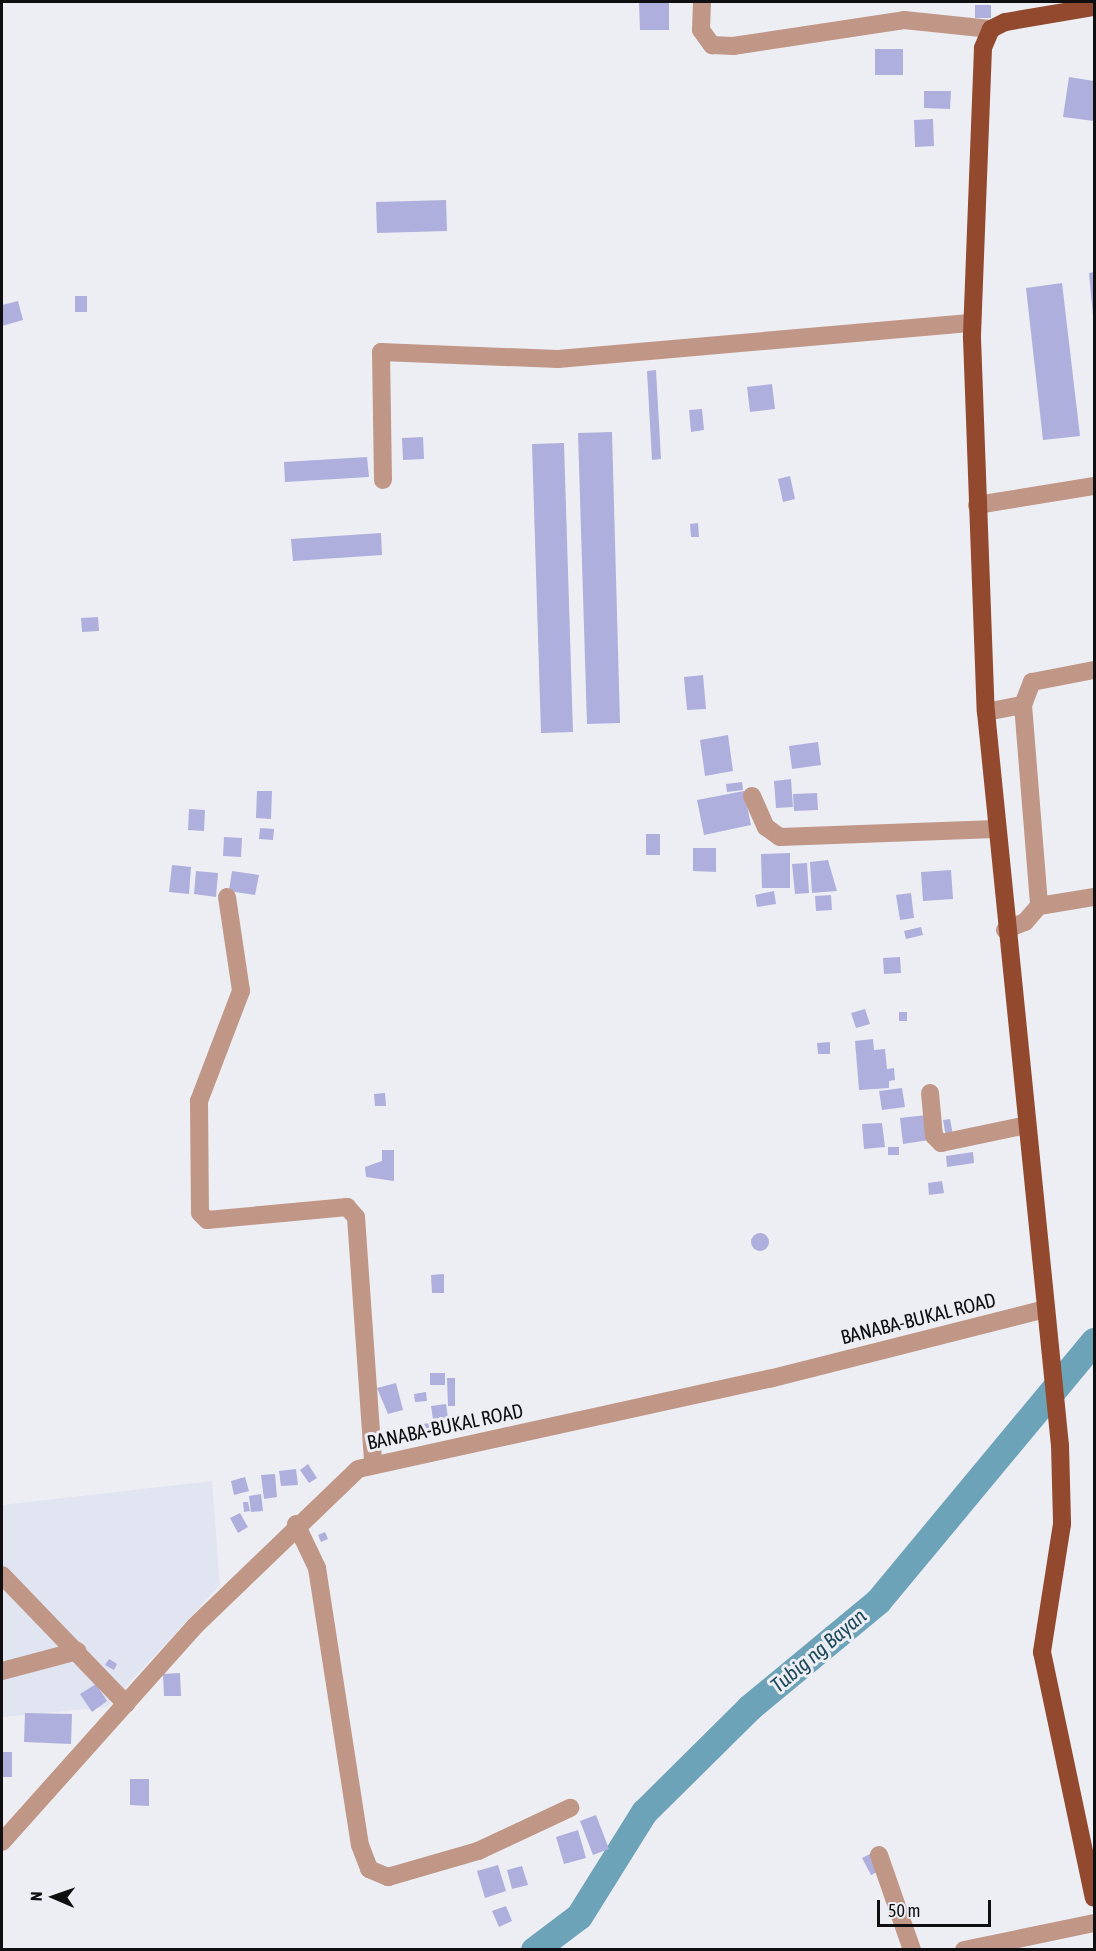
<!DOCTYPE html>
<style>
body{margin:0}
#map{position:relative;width:1096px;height:1951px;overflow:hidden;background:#edeef4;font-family:"Asap Condensed",sans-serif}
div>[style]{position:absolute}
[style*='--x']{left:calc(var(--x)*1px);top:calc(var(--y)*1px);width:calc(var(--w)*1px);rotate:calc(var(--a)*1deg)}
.built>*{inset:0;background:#e1e4f1}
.river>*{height:27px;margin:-13.5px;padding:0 13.5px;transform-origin:13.5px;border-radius:13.5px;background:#6da3b8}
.building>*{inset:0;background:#aeafdc}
.round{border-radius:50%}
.minor>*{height:18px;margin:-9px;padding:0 9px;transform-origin:9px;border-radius:9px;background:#c09686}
.major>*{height:18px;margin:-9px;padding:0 9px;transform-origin:9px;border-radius:9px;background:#92492e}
span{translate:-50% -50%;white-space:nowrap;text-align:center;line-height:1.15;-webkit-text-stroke:6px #edeef4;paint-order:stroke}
.street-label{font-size:20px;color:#0f0f11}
.water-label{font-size:21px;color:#1c4a5b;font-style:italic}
.frame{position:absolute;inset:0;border:3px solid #0f0f11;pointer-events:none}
.north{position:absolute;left:24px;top:1867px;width:60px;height:60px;-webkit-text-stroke:4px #edeef4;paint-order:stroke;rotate:272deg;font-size:16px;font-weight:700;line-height:24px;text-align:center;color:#0f0f11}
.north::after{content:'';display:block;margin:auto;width:21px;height:27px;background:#0f0f11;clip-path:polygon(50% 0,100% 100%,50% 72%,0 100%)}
.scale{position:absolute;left:877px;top:1900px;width:114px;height:27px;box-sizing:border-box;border:3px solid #0f0f11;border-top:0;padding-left:8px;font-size:18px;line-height:21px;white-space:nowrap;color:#0f0f11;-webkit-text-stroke:4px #edeef4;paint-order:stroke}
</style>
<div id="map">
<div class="built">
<i style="clip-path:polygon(212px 1481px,220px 1585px,107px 1707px,2px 1717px,2px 1505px)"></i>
</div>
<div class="river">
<i style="--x:534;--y:1950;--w:56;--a:-37.1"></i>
<i style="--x:579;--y:1916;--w:123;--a:-58"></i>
<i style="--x:644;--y:1812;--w:149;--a:-44.7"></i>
<i style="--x:750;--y:1707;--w:166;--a:-39.6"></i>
<i style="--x:878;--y:1601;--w:338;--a:-50.3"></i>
</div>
<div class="building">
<i style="clip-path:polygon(639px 2px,669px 2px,669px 30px,640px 30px)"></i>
<i style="clip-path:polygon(975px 5px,991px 5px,991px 18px,975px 18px)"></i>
<i style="clip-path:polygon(875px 49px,903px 49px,903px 75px,875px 75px)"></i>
<i style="clip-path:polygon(1069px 77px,1094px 81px,1094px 121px,1063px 117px)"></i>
<i style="clip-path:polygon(924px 91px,951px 91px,950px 109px,924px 108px)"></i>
<i style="clip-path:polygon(933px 119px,934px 146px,915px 147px,914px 120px)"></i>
<i style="clip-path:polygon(446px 200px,447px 231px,377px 233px,376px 202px)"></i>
<i style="clip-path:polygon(1094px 272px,1094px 316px,1093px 316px,1089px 273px)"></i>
<i style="clip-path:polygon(1062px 283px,1080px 436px,1043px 440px,1026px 288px)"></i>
<i style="clip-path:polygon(75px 296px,87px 296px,87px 312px,75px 312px)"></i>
<i style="clip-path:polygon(18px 301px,23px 320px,2px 326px,2px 305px)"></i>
<i style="clip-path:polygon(656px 370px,661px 459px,652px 460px,647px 371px)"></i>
<i style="clip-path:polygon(772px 384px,775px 409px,750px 412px,747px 387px)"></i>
<i style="clip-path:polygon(702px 409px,704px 430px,691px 432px,689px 410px)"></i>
<i style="clip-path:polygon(612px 432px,620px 723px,587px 724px,578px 433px)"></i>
<i style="clip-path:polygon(423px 437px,424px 459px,403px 460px,402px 438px)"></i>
<i style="clip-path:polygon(564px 443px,573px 732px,541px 733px,532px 444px)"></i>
<i style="clip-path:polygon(367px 457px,369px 477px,285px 482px,284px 462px)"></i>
<i style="clip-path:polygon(790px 476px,795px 499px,783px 502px,778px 479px)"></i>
<i style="clip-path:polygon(698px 523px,699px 537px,691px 537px,690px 524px)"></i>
<i style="clip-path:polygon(381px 533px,382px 555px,293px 561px,291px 539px)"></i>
<i style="clip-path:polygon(98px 617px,99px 631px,82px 632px,81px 618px)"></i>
<i style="clip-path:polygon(703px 675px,706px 709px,687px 710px,684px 677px)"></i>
<i style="clip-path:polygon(728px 735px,733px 771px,705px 776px,700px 740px)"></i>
<i style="clip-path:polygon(818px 742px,821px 765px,792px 769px,789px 746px)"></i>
<i style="clip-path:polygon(791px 779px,793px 807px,776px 808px,774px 781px)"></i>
<i style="clip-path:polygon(742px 782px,743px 790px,727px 792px,726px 784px)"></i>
<i style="clip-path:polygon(257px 791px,272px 791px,271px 819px,256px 818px)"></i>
<i style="clip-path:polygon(744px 791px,751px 825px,704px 835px,697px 800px)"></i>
<i style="clip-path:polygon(817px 793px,818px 810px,794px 811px,793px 794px)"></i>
<i style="clip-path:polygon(189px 809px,205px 810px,204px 831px,188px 830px)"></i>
<i style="clip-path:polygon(260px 828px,274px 829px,273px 840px,259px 839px)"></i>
<i style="clip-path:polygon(646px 834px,660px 834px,660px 855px,646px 855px)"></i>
<i style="clip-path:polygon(224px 837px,242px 838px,241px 857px,223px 856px)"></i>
<i style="clip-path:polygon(693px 848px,716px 848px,716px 872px,693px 871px)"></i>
<i style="clip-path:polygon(790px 853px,790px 888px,762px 888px,761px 854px)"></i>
<i style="clip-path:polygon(828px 860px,837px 891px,812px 893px,810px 862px)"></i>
<i style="clip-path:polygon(807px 863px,809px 893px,795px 894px,792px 864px)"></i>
<i style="clip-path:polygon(172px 865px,191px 867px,189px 894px,169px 892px)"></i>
<i style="clip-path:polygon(951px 870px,953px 899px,923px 901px,921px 872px)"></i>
<i style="clip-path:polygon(196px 871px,218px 873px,216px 897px,194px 894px)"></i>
<i style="clip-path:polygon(232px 871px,259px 875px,255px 895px,229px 891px)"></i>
<i style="clip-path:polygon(774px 891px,776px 904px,757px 907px,755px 895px)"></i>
<i style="clip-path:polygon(911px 893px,914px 918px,900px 920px,896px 895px)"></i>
<i style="clip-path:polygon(831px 895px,832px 910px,816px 911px,815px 896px)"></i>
<i style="clip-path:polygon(921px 927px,923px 935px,906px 939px,904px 931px)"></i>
<i style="clip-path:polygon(900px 957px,901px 973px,884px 974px,883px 958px)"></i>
<i style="clip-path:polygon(865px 1009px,870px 1024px,856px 1028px,851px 1013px)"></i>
<i style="clip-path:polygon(899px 1012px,907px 1012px,907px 1021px,899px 1021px)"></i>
<i style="clip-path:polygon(873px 1039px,874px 1050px,885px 1049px,887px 1069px,894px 1068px,895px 1080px,889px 1081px,889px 1088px,859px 1090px,855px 1041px)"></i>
<i style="clip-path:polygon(830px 1042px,830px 1054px,818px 1054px,817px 1043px)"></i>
<i style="clip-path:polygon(902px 1088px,905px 1107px,882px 1110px,879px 1091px)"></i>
<i style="clip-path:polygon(385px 1093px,386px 1106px,375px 1106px,374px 1094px)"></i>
<i style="clip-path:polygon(926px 1115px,929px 1140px,903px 1144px,900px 1118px)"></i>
<i style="clip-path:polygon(950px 1119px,953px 1135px,946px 1137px,943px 1120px)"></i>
<i style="clip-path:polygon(882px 1123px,885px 1147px,864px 1149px,862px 1124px)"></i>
<i style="clip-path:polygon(888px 1147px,899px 1147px,899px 1155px,888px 1155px)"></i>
<i style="clip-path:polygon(382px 1150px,394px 1150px,394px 1181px,366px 1177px,365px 1167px,382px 1161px)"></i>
<i style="clip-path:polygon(973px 1152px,974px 1163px,947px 1167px,946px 1156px)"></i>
<i style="clip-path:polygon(942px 1181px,944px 1193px,929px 1195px,928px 1183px)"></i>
<i class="round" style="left:751px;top:1233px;width:18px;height:18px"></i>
<i style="clip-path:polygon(444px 1274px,444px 1293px,432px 1293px,431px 1275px)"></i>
<i style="clip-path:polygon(430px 1373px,445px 1373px,445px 1385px,430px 1385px)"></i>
<i style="clip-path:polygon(447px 1378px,455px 1378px,455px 1406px,448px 1406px)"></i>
<i style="clip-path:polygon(396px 1383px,403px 1410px,388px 1414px,377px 1388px)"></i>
<i style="clip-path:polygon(426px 1392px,427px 1401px,415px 1402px,414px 1394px)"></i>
<i style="clip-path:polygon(446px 1404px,449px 1424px,434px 1426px,431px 1406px)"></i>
<i style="clip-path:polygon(431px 1423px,432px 1435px,413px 1436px,412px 1425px)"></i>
<i style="clip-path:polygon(308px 1464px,317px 1478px,309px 1483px,300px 1470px)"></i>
<i style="clip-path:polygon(296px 1469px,298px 1485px,281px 1486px,279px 1471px)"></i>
<i style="clip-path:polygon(275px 1474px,277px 1497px,264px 1499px,261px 1475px)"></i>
<i style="clip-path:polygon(245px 1477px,249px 1491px,234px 1495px,231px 1481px)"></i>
<i style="clip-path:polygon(261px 1494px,263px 1511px,251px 1512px,249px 1496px)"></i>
<i style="clip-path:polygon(243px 1502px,248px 1502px,250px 1511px,244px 1512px)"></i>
<i style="clip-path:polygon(240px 1513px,248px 1527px,238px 1533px,230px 1518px)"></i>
<i style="clip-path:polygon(325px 1532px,328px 1539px,321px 1542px,318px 1535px)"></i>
<i style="clip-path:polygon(109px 1659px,117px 1664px,114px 1670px,105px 1665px)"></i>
<i style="clip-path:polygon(180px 1673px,181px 1696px,164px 1696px,163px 1674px)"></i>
<i style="clip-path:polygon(96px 1684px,107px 1701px,92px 1712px,80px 1694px)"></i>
<i style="clip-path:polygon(25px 1713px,72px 1714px,71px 1744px,24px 1742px)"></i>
<i style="clip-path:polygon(2px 1752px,12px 1752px,12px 1777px,2px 1777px)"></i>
<i style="clip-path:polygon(130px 1779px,149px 1779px,149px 1806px,130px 1805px)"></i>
<i style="clip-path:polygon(596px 1815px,609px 1849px,593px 1855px,580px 1821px)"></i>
<i style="clip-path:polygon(578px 1830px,586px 1858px,564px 1864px,556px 1837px)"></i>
<i style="clip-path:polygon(872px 1853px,881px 1870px,871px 1875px,862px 1858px)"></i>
<i style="clip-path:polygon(498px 1865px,506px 1891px,485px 1898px,477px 1871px)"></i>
<i style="clip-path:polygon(522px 1866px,528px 1885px,512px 1889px,507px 1870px)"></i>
<i style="clip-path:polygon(506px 1906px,512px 1921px,499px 1927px,492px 1911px)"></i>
</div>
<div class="minor">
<i style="--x:702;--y:2;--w:28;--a:92"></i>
<i style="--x:701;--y:30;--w:19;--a:54"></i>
<i style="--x:712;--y:45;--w:21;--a:3"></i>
<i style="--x:733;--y:46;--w:173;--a:-8.6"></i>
<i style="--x:904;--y:20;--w:87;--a:5.9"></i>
<i style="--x:383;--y:480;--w:128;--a:-90.9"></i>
<i style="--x:381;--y:352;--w:177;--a:2.3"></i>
<i style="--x:558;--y:359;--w:416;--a:-5"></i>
<i style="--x:977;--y:505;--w:119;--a:-9.2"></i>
<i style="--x:1023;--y:705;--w:25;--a:-69"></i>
<i style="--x:1032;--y:682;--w:63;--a:-11"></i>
<i style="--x:986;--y:712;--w:38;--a:-11"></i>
<i style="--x:1023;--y:705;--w:202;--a:85.4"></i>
<i style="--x:752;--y:796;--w:34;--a:66"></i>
<i style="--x:766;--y:827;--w:17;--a:36"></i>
<i style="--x:780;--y:837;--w:216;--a:-2.1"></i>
<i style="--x:227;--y:897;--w:95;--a:81.5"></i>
<i style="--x:241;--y:991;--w:118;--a:110.9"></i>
<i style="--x:199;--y:1101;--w:112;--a:89.5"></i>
<i style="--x:200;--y:1213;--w:10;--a:45"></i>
<i style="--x:207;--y:1220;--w:141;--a:-5.3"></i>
<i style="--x:347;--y:1207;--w:13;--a:48"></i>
<i style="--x:356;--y:1217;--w:246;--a:86"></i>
<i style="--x:1005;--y:930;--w:22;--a:-22"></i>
<i style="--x:1025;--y:922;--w:21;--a:-49"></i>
<i style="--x:1039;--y:906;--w:56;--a:-9.3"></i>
<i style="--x:930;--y:1093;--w:43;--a:84.7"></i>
<i style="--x:934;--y:1136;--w:10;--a:45"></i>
<i style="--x:941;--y:1143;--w:88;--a:-11.8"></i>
<i style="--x:296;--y:1524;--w:49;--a:64.5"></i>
<i style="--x:317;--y:1568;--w:280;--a:81.2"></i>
<i style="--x:360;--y:1845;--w:26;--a:69"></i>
<i style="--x:369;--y:1869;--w:21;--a:23"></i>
<i style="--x:388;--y:1877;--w:94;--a:-16.1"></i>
<i style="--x:478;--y:1851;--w:102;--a:-25.1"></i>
<i style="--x:2;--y:1575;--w:179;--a:46.1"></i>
<i style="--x:2;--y:1671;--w:78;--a:-14.9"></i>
<i style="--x:2;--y:1842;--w:290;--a:-48.2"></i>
<i style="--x:195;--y:1626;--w:226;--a:-43.9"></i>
<i style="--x:358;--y:1469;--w:421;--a:-12.4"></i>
<i style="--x:769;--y:1379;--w:285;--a:-14.2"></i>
<i style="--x:879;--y:1855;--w:101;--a:70.8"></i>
<i style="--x:964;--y:1950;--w:133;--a:-11.7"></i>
</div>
<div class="major">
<i style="--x:1094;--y:7;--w:90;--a:170.4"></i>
<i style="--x:1005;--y:22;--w:16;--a:153"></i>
<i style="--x:991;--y:29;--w:21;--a:113"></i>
<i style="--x:983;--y:48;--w:290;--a:92.2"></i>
<i style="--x:972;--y:338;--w:374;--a:87.9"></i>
<i style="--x:986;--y:712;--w:737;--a:84.24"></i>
<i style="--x:1060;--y:1445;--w:79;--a:88.5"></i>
<i style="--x:1062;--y:1524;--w:130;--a:98.9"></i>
<i style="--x:1042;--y:1652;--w:251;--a:78.1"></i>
</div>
<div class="street-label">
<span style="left:918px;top:1318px;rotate:-14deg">BANABA-BUKAL ROAD</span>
<span style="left:445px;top:1426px;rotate:-12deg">BANABA-BUKAL ROAD</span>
</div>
<div class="water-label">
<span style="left:818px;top:1650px;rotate:-40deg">Tubig ng Bayan</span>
</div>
<div class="frame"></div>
<div class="north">N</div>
<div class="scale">50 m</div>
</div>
